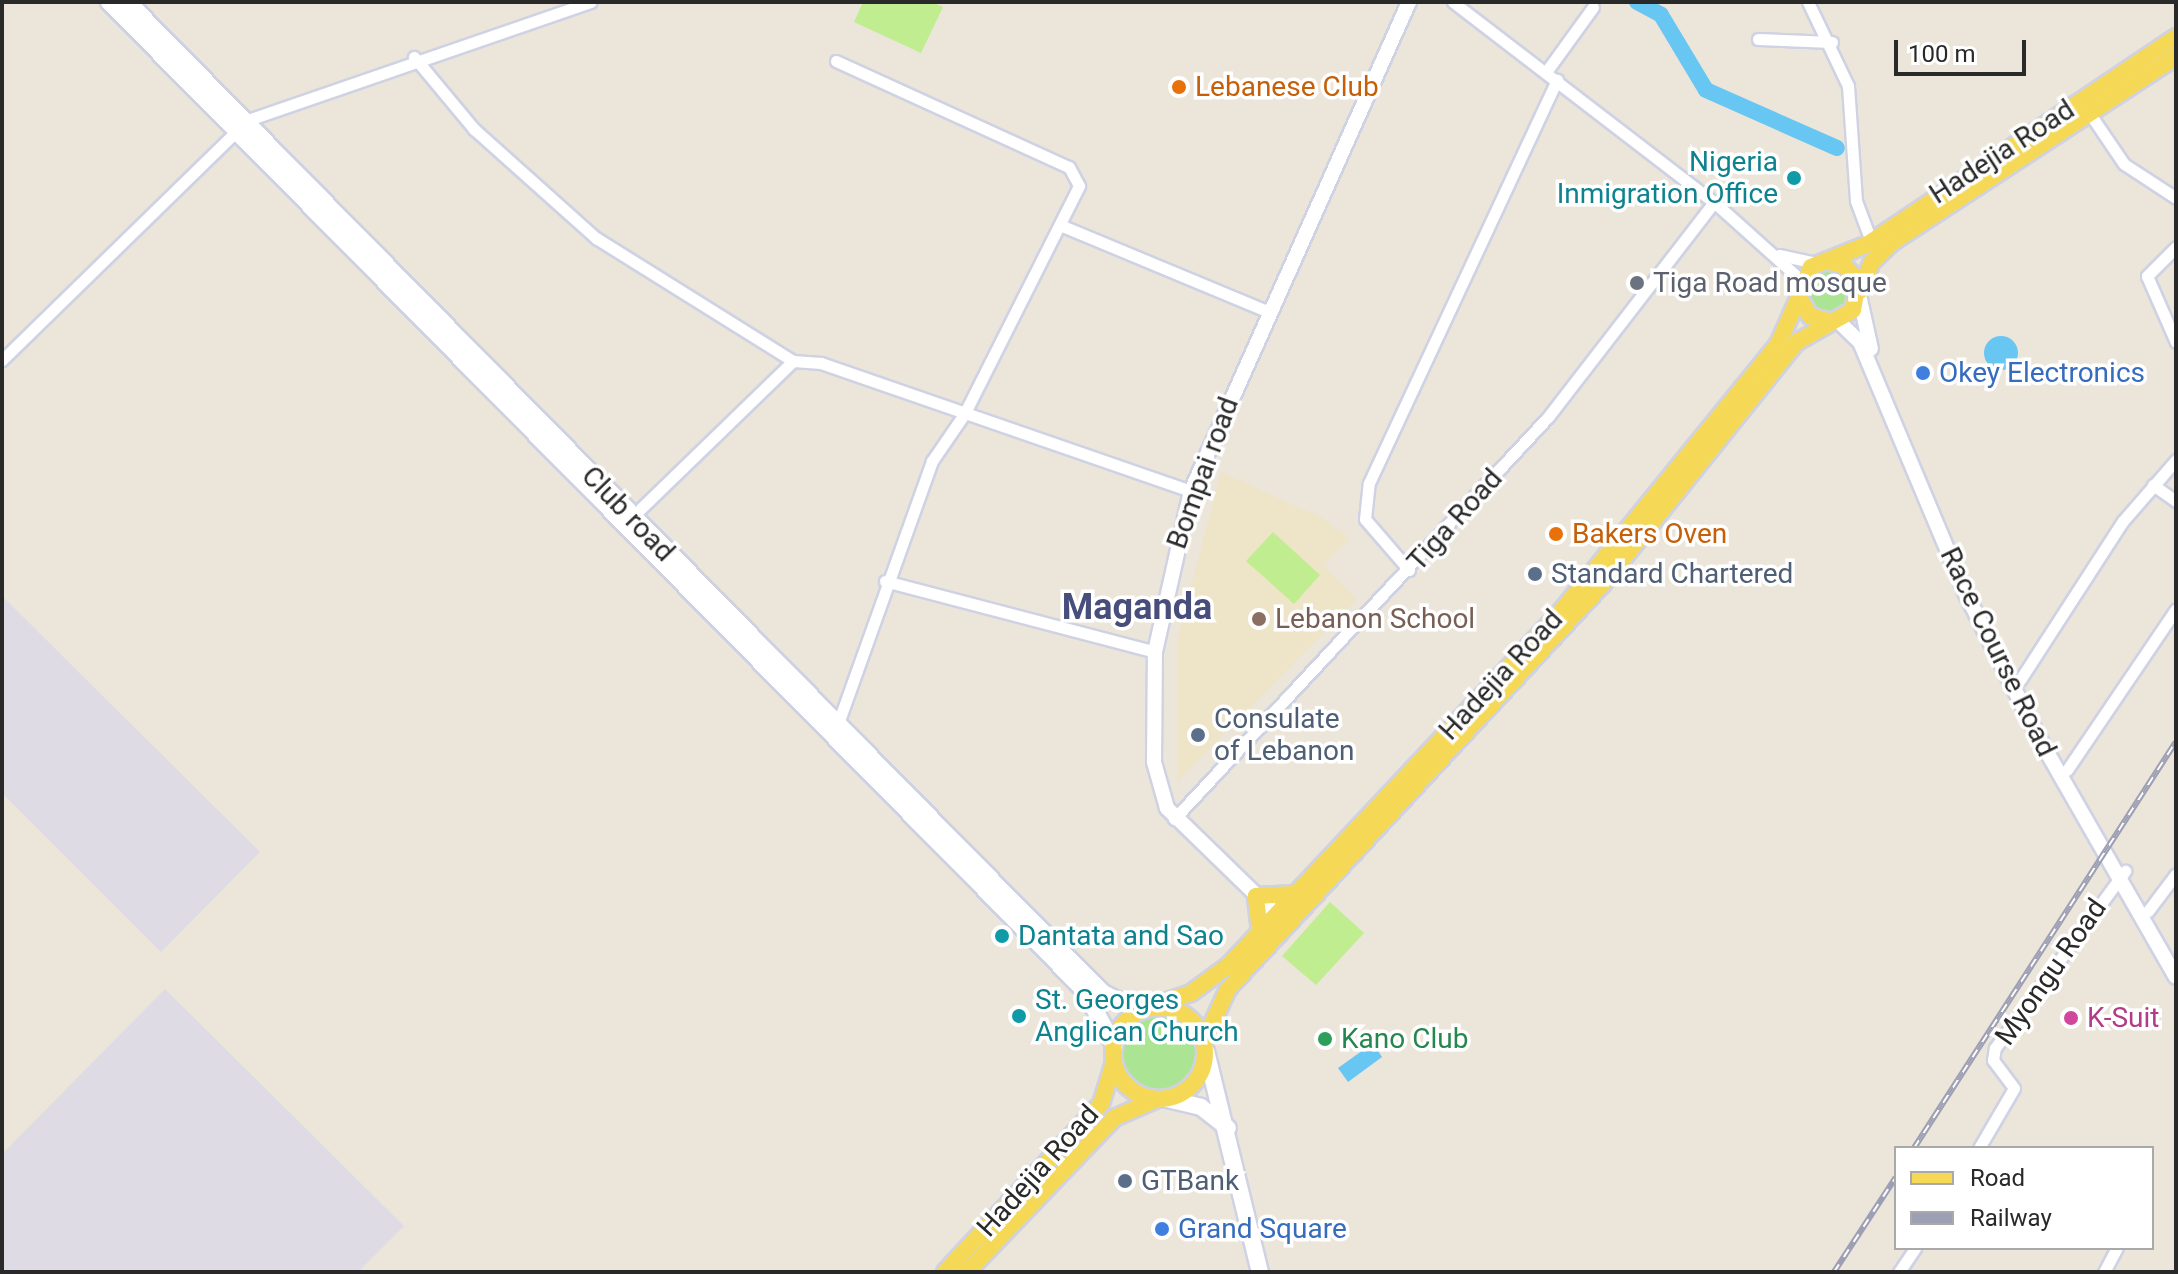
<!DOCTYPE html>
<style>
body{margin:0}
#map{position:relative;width:2178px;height:1274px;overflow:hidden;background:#ece5da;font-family:Roboto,sans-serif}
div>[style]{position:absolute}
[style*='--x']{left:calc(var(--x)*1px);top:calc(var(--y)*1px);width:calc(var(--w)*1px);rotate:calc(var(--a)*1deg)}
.industrial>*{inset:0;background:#dedbe4}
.education>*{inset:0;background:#eee4c8}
.green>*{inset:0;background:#abe594}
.round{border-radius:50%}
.pitch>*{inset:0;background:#c0ed8f}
.water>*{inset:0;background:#68c6f2}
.river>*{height:16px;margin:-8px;padding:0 8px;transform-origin:8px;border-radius:8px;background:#68c6f2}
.roads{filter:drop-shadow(2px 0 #cfd2e3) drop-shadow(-2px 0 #cfd2e3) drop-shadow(0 2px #cfd2e3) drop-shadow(0 -2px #cfd2e3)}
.minor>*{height:11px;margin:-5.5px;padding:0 5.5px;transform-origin:5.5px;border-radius:5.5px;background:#fff}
.tertiary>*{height:14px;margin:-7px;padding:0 7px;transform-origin:7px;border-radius:7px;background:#fff}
.secondary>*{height:16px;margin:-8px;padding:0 8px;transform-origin:8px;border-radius:8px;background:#fff}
.primary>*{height:16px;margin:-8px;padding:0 8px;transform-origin:8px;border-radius:8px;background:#f5d956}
.primary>.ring{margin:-8px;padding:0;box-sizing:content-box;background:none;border:16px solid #f5d956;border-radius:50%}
.rail>*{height:6px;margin-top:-3px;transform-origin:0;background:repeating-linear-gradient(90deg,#fff 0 9px,#9d9fb4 0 18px);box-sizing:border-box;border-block:2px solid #9d9fb4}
.dots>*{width:22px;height:22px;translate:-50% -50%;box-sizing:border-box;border:4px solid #fff;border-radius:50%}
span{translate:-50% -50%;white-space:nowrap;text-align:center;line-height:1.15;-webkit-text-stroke:7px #fff;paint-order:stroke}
.food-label{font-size:28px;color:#c56008}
.left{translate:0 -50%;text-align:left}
.street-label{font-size:28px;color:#292929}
.culture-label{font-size:28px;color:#0d838f}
.right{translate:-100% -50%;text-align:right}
.worship-label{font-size:28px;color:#5b616d}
.shop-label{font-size:28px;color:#366cbe}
.service-label{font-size:28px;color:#4e5e75}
.education-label{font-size:28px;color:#785e54}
.hotel-label{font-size:28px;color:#b23c85}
.leisure-label{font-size:28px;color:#27864d}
.district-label{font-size:36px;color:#484e7b;font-weight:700}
.frame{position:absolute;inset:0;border:4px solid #292929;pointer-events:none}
.legend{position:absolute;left:1894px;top:1146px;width:260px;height:104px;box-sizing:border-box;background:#fff;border:2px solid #a9a9a9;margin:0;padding:10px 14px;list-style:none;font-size:24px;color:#292929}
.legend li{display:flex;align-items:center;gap:16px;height:40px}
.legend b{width:40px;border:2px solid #a9a9a9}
.scale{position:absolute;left:1894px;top:40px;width:132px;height:36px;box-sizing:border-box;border:4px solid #292929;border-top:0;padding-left:10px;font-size:24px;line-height:28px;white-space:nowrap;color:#292929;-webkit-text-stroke:6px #fff;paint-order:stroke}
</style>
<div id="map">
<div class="industrial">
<i style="clip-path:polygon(2px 596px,260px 852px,161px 952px,2px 793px)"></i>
<i style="clip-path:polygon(165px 989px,404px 1226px,358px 1272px,2px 1272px,2px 1154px)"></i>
</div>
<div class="education">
<i style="clip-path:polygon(1221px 472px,1325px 519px,1349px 539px,1323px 565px,1357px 599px,1177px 782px,1177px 639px)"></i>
</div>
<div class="green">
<i class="round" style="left:1807px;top:269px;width:44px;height:44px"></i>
<i class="round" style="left:1123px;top:1015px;width:76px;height:76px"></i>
</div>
<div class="pitch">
<i style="clip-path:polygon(863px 2px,932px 2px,943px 7px,921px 53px,854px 22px)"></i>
<i style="clip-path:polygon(1273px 532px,1320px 575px,1294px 604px,1246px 561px)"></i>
<i style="clip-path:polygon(1330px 902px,1364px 933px,1316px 985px,1282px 956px)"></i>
</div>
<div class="water">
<i class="round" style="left:1984px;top:336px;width:34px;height:34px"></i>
<i style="clip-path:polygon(1373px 1043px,1382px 1057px,1348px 1082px,1338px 1068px)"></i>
</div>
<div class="river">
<i style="--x:1637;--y:2;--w:27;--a:28"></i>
<i style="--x:1661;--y:15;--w:87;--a:59"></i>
<i style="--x:1706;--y:90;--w:143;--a:23.9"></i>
</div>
<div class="roads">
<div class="minor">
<i style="--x:1453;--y:2;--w:329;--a:37.5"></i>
<i style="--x:1714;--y:202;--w:117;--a:41.9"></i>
<i style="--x:1808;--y:2;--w:93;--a:64.5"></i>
<i style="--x:1848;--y:86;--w:115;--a:86"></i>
<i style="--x:1856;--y:201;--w:43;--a:69.4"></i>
<i style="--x:1758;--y:39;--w:74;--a:2.3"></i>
<i style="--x:414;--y:57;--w:94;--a:50.2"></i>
<i style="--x:474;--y:129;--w:164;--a:41.8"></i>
<i style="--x:596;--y:238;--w:232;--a:32"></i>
<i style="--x:793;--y:361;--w:28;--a:4"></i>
<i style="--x:821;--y:363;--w:392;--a:19.1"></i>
<i style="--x:836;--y:61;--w:256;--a:24.5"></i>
<i style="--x:1069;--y:167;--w:21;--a:62"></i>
<i style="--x:1079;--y:186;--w:254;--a:116.7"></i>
<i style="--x:965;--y:413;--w:58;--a:124.5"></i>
<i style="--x:932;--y:461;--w:282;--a:109.7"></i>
<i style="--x:1546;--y:72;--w:80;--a:-54.1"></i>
<i style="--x:2090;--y:114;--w:60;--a:55.8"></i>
<i style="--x:2124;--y:164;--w:62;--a:33.2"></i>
<i style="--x:1060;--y:225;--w:224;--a:22.6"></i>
<i style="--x:2176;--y:247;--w:41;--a:135"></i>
<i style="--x:2147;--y:276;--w:72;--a:66.3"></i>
<i style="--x:1779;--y:255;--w:40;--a:12"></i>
<i style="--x:2;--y:360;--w:344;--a:-44.3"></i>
<i style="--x:248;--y:120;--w:362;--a:-19"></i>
<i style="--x:2153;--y:485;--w:28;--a:35"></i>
<i style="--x:631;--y:518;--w:226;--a:-44.1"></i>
<i style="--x:1409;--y:570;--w:67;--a:-130.8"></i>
<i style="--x:1365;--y:519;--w:36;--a:-84"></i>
<i style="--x:1369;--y:483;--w:445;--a:-65"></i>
<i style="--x:885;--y:581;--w:279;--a:14.7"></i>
<i style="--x:2020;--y:680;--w:189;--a:-57.1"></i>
<i style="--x:2123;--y:521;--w:81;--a:-49"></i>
<i style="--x:2067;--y:770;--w:194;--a:-55.9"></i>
<i style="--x:1174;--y:819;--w:549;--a:-47.07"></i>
<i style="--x:1548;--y:417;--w:272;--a:-52.3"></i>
<i style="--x:2148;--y:911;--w:46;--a:-52.9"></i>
<i style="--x:1979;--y:1148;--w:69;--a:-59.7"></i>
<i style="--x:2014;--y:1088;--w:35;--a:-127"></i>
<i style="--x:1993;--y:1060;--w:12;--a:-81"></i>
<i style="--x:1995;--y:1048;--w:220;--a:-53.7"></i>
<i style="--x:1899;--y:1272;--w:29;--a:-56"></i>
<i style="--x:2104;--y:1272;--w:27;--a:-62"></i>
</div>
<div class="tertiary">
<i style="--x:1859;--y:295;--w:55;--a:77.5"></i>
<i style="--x:1837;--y:320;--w:32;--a:44"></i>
<i style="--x:1860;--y:342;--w:276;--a:67.2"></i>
<i style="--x:1967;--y:596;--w:159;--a:63.1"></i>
<i style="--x:2039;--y:738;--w:275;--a:60.2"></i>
<i style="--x:1282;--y:920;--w:161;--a:-135.8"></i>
<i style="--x:1167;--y:808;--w:48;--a:-105.8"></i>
<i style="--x:1154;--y:762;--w:110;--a:-89.5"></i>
<i style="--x:1155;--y:652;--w:165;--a:-77.4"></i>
<i style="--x:1191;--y:491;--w:535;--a:-65.97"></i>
</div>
<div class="secondary">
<i style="--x:109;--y:2;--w:1388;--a:45.38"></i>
<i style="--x:1084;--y:990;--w:63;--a:61.4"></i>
<i style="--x:128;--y:2;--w:1390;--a:45.47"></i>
<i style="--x:1103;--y:993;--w:40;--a:26.6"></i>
<i style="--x:1206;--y:1051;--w:228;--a:76.3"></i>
<i style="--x:1167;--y:1099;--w:35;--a:13"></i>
<i style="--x:1201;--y:1107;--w:34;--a:38"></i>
</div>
<div class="primary">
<i style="--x:1860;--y:291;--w:31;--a:-68"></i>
<i style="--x:1872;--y:262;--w:29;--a:-44"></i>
<i style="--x:1893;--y:242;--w:338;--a:-33.2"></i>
<i style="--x:1831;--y:322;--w:22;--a:-164"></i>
<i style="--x:1810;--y:316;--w:22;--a:-120"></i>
<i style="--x:1799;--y:297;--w:32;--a:-68"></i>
<i style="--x:1811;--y:267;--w:61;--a:-22"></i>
<i style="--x:1868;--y:244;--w:371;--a:-33.9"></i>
<i style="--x:1260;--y:931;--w:35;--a:-97"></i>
<i style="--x:1256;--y:896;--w:38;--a:-3"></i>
<i style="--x:1153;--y:1006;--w:40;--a:-18.9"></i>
<i style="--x:1191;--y:993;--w:47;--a:-36.4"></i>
<i style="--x:1229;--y:965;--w:487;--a:-46.8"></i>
<i style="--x:1562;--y:610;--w:343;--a:-50.9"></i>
<i style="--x:1778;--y:344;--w:51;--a:-65.9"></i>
<i class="ring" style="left:1113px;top:1007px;width:76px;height:76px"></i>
<i style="--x:1204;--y:1041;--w:57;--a:-65.2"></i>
<i style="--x:1228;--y:989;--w:551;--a:-47.21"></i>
<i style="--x:1602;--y:585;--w:312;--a:-51.3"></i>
<i style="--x:1797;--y:342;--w:64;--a:-29.7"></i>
<i style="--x:1853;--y:310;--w:29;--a:-80"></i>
<i style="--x:1858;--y:281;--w:20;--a:-131"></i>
<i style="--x:1845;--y:266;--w:20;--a:-165"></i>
<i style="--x:945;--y:1272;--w:229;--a:-47.1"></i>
<i style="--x:1101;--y:1104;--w:44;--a:-72.8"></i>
<i style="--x:967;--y:1272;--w:213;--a:-46.3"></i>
<i style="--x:1114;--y:1118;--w:45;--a:-23.7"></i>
</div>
</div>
<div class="rail">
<i style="--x:1914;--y:1148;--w:483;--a:-57.2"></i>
<i style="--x:1834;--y:1272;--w:113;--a:-56.9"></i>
</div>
<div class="dots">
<i style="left:1179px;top:87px;background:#e8710a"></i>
<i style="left:1794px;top:178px;background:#0f9aa8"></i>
<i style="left:1637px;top:283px;background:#6b7280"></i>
<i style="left:1923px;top:373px;background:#3f7fe0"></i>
<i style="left:1556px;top:534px;background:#e8710a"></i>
<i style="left:1535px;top:574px;background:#5c6f8a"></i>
<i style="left:1259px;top:619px;background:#8d6e63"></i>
<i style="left:1198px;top:735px;background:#5c6f8a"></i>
<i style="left:1002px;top:936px;background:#0f9aa8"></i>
<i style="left:1019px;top:1016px;background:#0f9aa8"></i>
<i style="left:2071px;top:1018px;background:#d1479c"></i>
<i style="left:1325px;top:1039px;background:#2e9e5b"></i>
<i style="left:1125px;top:1181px;background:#5c6f8a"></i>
<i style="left:1162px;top:1229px;background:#3f7fe0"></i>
</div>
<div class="food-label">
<span class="left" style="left:1195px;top:87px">Lebanese Club</span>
<span class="left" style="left:1572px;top:534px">Bakers Oven</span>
</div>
<div class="street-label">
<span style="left:2002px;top:152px;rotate:-33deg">Hadejia Road</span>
<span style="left:1203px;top:473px;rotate:-70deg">Bompai road</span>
<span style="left:628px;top:514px;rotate:46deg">Club road</span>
<span style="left:1455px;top:520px;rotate:-48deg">Tiga Road</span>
<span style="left:1998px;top:652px;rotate:64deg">Race Course Road</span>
<span style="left:1501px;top:675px;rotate:-47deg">Hadejia Road</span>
<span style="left:2051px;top:972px;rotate:-55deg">Myongu Road</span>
<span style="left:1038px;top:1171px;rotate:-48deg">Hadejia Road</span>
</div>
<div class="culture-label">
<span class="right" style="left:1778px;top:178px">Nigeria<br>Inmigration Office</span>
<span class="left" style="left:1018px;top:936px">Dantata and Sao</span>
<span class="left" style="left:1035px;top:1016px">St. Georges<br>Anglican Church</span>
</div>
<div class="worship-label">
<span class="left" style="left:1653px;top:283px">Tiga Road mosque</span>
</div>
<div class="shop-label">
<span class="left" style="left:1939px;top:373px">Okey Electronics</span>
<span class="left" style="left:1178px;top:1229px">Grand Square</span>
</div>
<div class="service-label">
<span class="left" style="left:1551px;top:574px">Standard Chartered</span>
<span class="left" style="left:1214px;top:735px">Consulate<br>of Lebanon</span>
<span class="left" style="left:1141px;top:1181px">GTBank</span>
</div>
<div class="education-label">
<span class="left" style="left:1275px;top:619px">Lebanon School</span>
</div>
<div class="hotel-label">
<span class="left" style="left:2087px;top:1018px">K-Suit</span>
</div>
<div class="leisure-label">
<span class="left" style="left:1341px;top:1039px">Kano Club</span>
</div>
<div class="district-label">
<span style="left:1137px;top:608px">Maganda</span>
</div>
<div class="frame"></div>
<ul class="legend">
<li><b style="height:10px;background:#f5d956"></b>Road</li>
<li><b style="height:10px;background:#9d9fb4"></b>Railway</li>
</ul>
<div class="scale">100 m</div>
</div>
